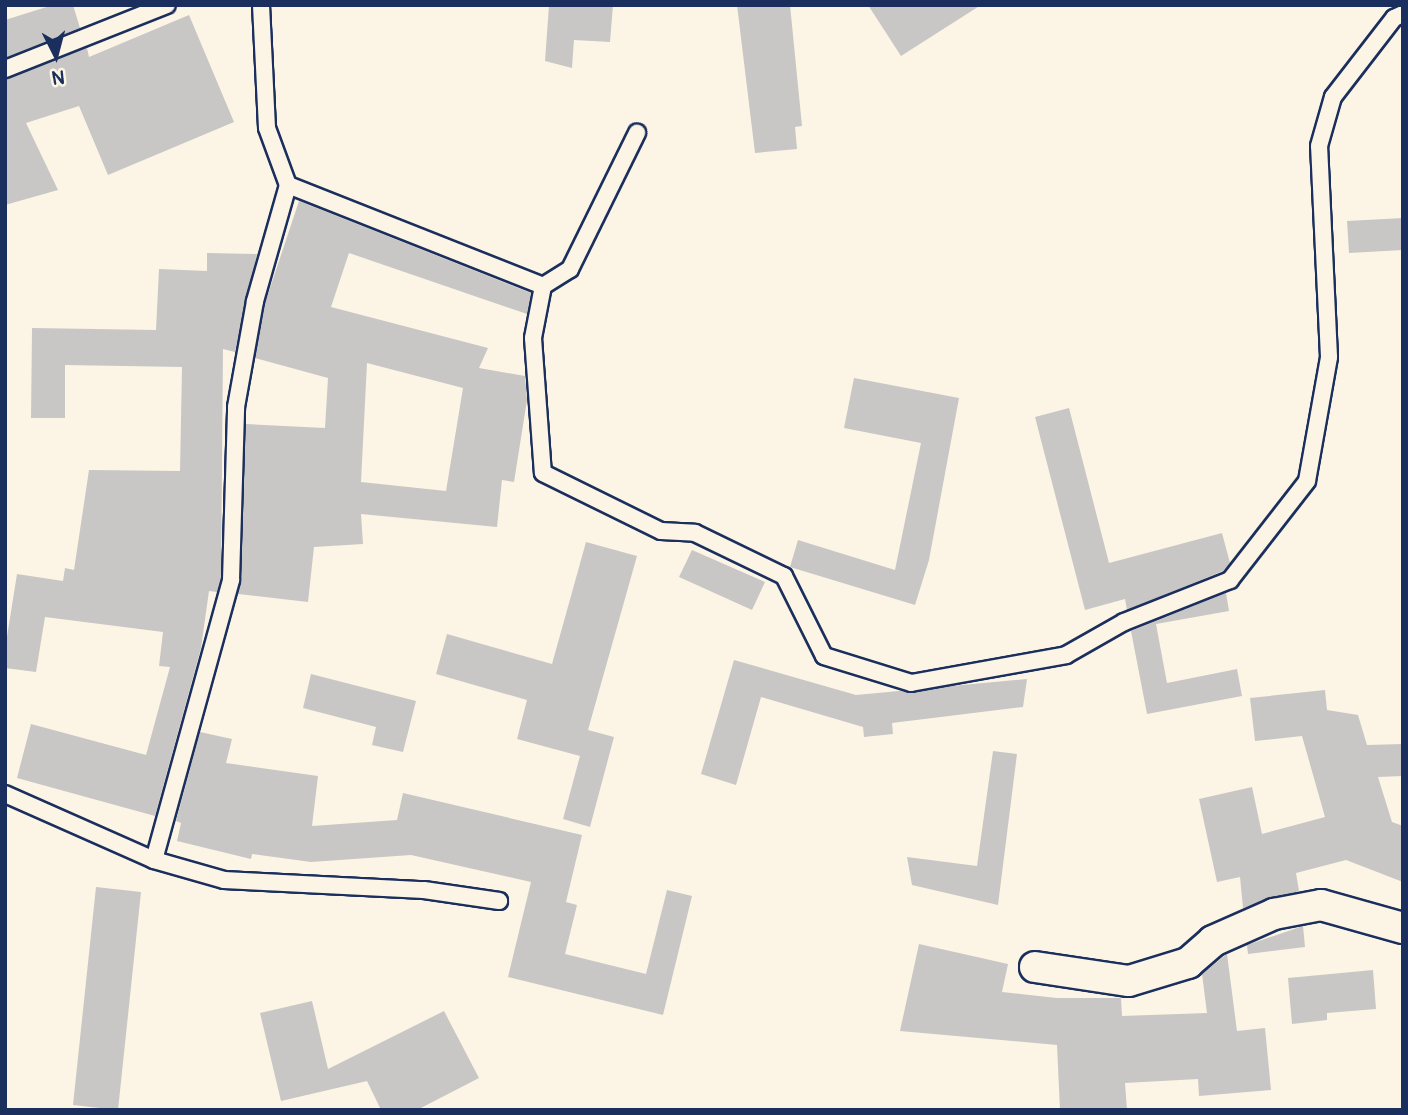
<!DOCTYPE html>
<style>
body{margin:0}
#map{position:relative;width:1408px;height:1115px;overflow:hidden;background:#fcf5e5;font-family:Pangolin,sans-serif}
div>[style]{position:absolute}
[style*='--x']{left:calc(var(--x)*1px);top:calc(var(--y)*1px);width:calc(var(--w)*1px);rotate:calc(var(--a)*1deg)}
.building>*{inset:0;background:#c8c7c6}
.roads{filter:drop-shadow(2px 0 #1b2f5e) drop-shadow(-2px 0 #1b2f5e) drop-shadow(0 2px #1b2f5e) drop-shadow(0 -2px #1b2f5e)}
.lane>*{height:16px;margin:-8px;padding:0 8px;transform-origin:8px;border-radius:8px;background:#fcf5e5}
.street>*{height:30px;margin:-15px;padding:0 15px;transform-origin:15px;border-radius:15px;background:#fcf5e5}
span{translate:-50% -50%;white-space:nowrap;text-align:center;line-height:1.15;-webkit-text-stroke:5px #fcf5e5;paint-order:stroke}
.frame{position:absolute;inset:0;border:7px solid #1b2f5e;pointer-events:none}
.north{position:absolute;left:21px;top:21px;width:70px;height:70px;-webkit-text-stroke:5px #fcf5e5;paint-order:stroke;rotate:174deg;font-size:19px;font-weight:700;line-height:28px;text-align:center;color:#1b2f5e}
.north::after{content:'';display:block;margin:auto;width:24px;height:32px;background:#1b2f5e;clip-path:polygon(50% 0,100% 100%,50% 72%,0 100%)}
</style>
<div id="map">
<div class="building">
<i style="clip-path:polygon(53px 5px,73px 5px,80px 28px,5px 58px,5px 20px)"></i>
<i style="clip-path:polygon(549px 5px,613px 5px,610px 42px,574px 40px,572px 68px,545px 61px)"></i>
<i style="clip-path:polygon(737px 5px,790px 5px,802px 126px,795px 127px,797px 149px,755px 153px)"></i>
<i style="clip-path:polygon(868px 5px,981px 5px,901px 56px)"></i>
<i style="clip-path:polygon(189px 15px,234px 122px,108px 175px,79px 106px,26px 123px,58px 190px,5px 205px,5px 79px,87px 48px,89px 57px)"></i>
<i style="clip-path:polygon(evenodd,299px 201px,531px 293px,527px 314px,349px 253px,331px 307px,488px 348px,479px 368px,525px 376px,527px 400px,514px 482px,502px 480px,497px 527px,361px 514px,363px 544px,314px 547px,308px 602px,238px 594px,246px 424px,325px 428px,328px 378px,255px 358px,265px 303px,299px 201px,367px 363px,463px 388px,446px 491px,361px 482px,367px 363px)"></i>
<i style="clip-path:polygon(1403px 218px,1403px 250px,1349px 253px,1347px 221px)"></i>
<i style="clip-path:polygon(207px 253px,257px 254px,235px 352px,223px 349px,221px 578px,217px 592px,209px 591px,201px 648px,155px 816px,17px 778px,31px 724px,146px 755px,170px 667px,159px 666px,163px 632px,45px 617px,36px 672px,5px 668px,5px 649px,17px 574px,63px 581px,65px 568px,74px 570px,89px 470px,180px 471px,182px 367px,65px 365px,65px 418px,31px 418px,32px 328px,156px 330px,159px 269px,207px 271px)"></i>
<i style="clip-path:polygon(854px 378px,959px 398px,929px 560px,915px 605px,790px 567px,798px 540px,895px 570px,921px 443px,844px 428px)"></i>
<i style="clip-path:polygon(1069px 408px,1109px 563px,1222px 533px,1230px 563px,1223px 571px,1127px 610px,1125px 599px,1085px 610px,1035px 417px)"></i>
<i style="clip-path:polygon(586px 542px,637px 556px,588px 730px,614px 737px,590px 827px,563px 819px,580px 756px,517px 739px,527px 700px,436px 674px,447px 634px,552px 664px)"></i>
<i style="clip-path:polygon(692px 550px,765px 582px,752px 610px,679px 577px)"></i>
<i style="clip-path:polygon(1226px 593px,1229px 611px,1156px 624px,1167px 683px,1237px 669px,1242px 696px,1147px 714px,1131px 631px)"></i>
<i style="clip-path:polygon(734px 660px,856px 695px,1027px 679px,1023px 707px,892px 723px,893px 734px,864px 737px,863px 727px,761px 697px,736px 785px,701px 774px)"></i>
<i style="clip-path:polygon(311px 674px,416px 701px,403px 752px,372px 745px,376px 727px,303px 708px)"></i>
<i style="clip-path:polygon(1325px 690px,1327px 710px,1358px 715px,1367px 745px,1403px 744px,1403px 776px,1378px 777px,1392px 822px,1403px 826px,1403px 882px,1346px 860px,1296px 873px,1299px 891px,1243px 908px,1240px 877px,1217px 882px,1199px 799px,1252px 787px,1262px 834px,1325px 817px,1302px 736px,1255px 741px,1250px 698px)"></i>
<i style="clip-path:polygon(200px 732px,232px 739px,226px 763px,318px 776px,312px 826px,397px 820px,403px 793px,582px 835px,566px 902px,577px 905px,565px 954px,646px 974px,667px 890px,692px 896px,663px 1015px,508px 977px,531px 882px,411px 855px,311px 862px,252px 854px,251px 859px,177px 841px,181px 823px,176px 821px)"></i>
<i style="clip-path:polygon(993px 751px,1017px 754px,998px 905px,912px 885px,907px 857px,977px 866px)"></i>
<i style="clip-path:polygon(96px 887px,141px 892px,118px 1110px,73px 1105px)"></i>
<i style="clip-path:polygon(1303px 926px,1305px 947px,1248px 954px,1247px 945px)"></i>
<i style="clip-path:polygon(919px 944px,1008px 964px,1002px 992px,1057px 998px,1121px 998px,1122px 1016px,1207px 1013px,1202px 974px,1227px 954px,1237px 1031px,1265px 1028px,1271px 1090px,1199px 1096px,1198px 1079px,1125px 1083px,1127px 1110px,1060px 1110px,1057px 1045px,900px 1031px)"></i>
<i style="clip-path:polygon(1373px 970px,1376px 1009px,1327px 1013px,1327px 1020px,1292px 1024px,1288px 978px)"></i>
<i style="clip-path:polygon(312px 1001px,328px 1069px,444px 1011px,479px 1078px,417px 1110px,381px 1110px,367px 1081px,281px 1101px,260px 1013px)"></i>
</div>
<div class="roads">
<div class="lane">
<i style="--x:261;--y:5;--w:123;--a:87.2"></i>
<i style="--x:267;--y:128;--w:61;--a:69.8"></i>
<i style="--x:288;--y:185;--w:274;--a:21.6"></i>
<i style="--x:543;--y:286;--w:53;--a:100.9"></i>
<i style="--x:533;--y:338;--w:135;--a:85.8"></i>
<i style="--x:543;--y:473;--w:131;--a:26.2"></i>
<i style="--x:661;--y:531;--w:34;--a:3"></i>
<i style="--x:695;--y:533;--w:99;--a:25.8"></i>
<i style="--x:784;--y:576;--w:89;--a:63.4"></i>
<i style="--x:824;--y:656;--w:91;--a:17.2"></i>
<i style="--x:911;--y:683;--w:158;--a:-10.2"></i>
<i style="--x:1066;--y:655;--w:67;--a:-29.6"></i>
<i style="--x:1124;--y:622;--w:114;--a:-21.6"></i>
<i style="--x:1230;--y:580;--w:125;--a:-52.1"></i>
<i style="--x:1307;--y:481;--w:126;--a:-79.9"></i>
<i style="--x:1329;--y:357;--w:211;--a:-92.7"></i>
<i style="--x:1319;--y:146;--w:51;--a:-74.1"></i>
<i style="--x:1333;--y:97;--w:100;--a:-52.3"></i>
<i style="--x:1394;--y:18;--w:10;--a:-24"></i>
<i style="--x:5;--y:69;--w:174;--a:-21.6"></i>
<i style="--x:543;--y:286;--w:32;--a:-32"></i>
<i style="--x:570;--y:269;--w:152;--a:-63.8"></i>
<i style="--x:5;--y:794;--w:163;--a:23.9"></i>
<i style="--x:154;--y:860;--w:73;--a:15.9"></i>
<i style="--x:224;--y:880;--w:200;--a:2.9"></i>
<i style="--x:424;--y:890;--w:76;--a:8.3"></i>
<i style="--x:154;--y:860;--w:290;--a:-74.6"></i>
<i style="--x:231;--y:580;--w:173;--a:-88.3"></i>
<i style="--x:236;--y:407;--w:108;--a:-79.8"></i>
<i style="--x:255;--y:301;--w:121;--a:-74.1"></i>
</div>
<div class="street">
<i style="--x:1035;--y:967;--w:95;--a:8.5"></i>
<i style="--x:1129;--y:981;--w:62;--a:-17"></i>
<i style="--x:1188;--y:963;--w:33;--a:-41"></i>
<i style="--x:1213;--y:941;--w:67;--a:-23.9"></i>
<i style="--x:1274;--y:914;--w:48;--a:-10.8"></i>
<i style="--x:1321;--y:905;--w:85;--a:15.7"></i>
</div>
</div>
<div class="frame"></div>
<div class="north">N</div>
</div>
